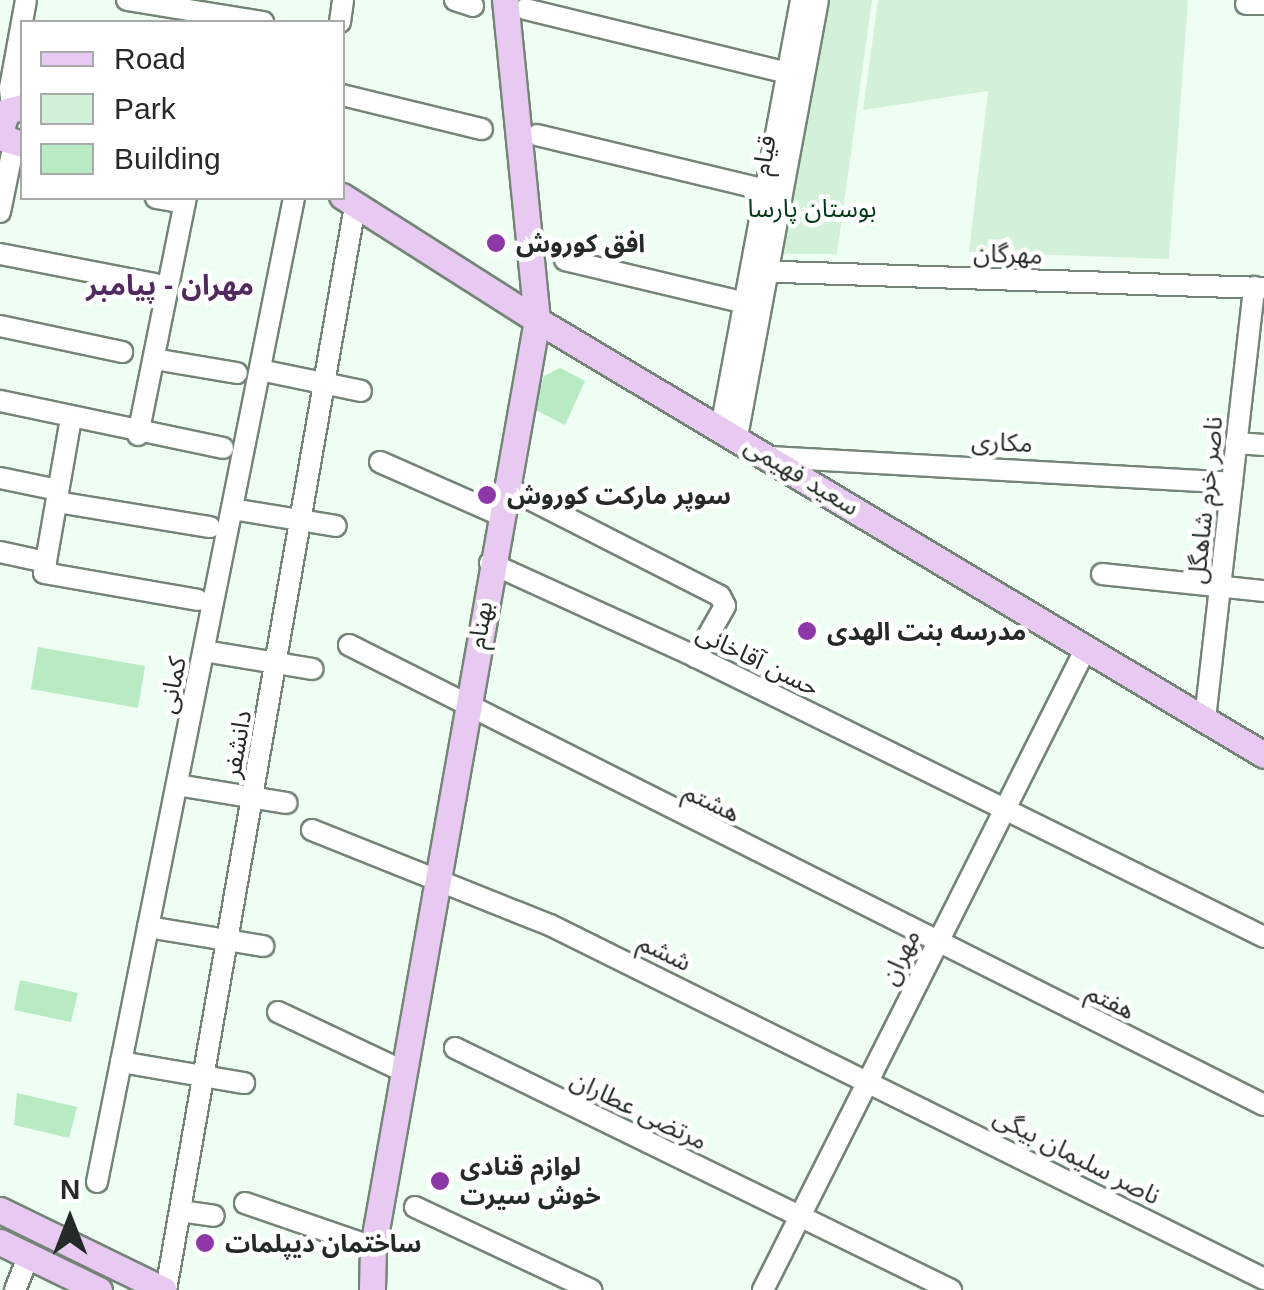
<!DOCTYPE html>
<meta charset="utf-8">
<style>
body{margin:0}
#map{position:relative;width:1264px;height:1290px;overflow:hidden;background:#effef2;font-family:Helvetica,"Noto Sans Arabic",sans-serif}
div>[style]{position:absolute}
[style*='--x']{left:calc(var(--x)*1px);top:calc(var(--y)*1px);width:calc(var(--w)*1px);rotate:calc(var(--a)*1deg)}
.green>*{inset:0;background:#d3f1d9}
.building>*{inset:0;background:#b8eac3}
.roads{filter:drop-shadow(2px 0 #748477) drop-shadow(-2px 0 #748477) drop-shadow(0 2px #748477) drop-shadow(0 -2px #748477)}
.minor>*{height:20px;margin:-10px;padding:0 10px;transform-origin:10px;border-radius:10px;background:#fff}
.major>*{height:25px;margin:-12.5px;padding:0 12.5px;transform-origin:12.5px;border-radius:12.5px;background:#e8c9f2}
.dots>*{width:28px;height:28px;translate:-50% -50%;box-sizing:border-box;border:5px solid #fff;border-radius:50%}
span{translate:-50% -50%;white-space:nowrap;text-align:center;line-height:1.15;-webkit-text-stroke:9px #fff;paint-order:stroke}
.street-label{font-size:25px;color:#242b26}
.park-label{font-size:25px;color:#003815}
.poi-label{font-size:25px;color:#242b26;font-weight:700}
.left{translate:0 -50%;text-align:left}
.neighbourhood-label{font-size:28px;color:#52295f;font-weight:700}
.legend{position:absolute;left:20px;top:20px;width:325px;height:180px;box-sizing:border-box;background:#fff;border:2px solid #a7aaa8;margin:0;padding:12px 18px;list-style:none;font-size:30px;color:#242b26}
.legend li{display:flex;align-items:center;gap:20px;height:50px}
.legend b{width:50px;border:2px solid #a7aaa8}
.north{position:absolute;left:20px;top:1170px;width:100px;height:100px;-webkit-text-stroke:8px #fff;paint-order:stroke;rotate:0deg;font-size:28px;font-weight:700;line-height:40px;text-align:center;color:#242b26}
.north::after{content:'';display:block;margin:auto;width:35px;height:45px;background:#242b26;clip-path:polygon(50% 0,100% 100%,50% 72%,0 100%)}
</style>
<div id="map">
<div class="green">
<i style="clip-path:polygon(819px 0,872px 0,837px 254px,772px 254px)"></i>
<i style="clip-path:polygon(878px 0,1188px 0,1169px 259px,969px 252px,988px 91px,863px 110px)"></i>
</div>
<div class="building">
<i style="clip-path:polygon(560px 368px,585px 381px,565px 425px,534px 409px,544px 376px)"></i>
<i style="clip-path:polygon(38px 647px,145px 666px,138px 708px,31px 689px)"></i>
<i style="clip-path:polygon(20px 980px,78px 993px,71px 1022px,14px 1010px)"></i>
<i style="clip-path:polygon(17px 1093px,77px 1107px,69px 1138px,14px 1125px)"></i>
</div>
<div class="roads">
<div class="minor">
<i style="--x:127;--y:0;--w:138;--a:9.2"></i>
<i style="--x:455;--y:0;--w:19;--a:18"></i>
<i style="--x:1246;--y:4;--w:18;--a:0"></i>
<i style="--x:525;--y:9;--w:270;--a:13.7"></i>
<i style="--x:340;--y:22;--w:22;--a:-82"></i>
<i style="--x:342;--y:95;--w:144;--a:13.7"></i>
<i style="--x:12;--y:108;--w:20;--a:-96"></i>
<i style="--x:10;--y:88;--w:89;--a:-79.7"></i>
<i style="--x:537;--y:135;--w:248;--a:13.5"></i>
<i style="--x:156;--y:198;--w:29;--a:10"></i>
<i style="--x:0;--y:212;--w:70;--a:-78.5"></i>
<i style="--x:0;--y:254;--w:158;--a:11"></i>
<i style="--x:565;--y:260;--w:194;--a:13.4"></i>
<i style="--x:751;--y:271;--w:513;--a:1.9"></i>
<i style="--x:0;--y:326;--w:125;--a:12"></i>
<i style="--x:154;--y:359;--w:84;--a:9.6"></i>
<i style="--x:260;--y:370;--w:103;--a:11.7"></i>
<i style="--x:0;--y:401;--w:228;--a:11.9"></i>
<i style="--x:71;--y:418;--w:157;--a:99.9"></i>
<i style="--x:44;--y:573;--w:156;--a:9.9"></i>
<i style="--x:721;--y:428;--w:435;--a:-79.4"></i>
<i style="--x:138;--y:435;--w:242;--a:-78.6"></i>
<i style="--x:737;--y:437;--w:444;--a:-79.5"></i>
<i style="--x:1236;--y:443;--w:28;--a:4"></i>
<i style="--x:770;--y:457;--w:463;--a:3.2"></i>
<i style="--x:380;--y:462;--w:131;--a:23.8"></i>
<i style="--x:0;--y:478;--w:59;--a:11.7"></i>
<i style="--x:506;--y:487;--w:240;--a:27"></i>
<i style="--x:720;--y:596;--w:11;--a:63"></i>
<i style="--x:725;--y:606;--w:59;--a:119.6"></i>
<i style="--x:57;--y:502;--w:155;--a:9.3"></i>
<i style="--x:232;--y:509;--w:105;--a:9.3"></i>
<i style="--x:0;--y:552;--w:47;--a:12.3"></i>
<i style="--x:490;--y:563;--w:226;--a:24.5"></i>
<i style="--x:696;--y:657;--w:633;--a:26.24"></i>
<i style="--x:1102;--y:574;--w:163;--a:6"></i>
<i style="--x:349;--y:645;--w:1024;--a:26.69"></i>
<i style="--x:204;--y:651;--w:110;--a:9.4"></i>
<i style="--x:1205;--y:719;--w:435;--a:-83.5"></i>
<i style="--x:177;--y:785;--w:111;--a:9.3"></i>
<i style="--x:312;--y:830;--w:256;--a:21.8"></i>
<i style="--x:550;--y:925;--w:797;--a:26.37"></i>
<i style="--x:148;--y:927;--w:117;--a:9.4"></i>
<i style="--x:278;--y:1012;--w:140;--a:25.3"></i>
<i style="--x:455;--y:1048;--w:552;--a:26.01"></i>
<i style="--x:121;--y:1062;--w:125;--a:9.7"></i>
<i style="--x:97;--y:1182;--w:1004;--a:-78.68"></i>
<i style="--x:245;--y:1203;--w:135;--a:19"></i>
<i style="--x:415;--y:1207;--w:195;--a:25.2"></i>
<i style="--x:180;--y:1211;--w:34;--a:8"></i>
<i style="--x:15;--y:1290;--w:37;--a:-68"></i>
<i style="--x:166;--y:1290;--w:1100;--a:-80.11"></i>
<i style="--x:763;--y:1290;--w:719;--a:-63.29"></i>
</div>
<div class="major">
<i style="--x:22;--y:107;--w:16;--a:165"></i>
<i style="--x:7;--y:111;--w:18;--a:109"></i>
<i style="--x:1;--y:128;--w:12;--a:66"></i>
<i style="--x:6;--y:139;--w:17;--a:17"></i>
<i style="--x:342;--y:196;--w:231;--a:32.5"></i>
<i style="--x:537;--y:320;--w:847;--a:30.89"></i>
<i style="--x:0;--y:1210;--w:182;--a:26"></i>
<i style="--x:0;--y:1242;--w:110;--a:25.9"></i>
<i style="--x:372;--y:1290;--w:43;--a:-88.7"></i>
<i style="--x:373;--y:1247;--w:941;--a:-79.97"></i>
<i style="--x:537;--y:320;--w:322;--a:-95.7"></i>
</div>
</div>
<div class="dots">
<i style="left:496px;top:243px;background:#8d38a6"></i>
<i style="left:487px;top:495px;background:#8d38a6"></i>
<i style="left:807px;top:631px;background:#8d38a6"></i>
<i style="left:440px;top:1181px;background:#8d38a6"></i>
<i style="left:205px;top:1243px;background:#8d38a6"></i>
</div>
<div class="street-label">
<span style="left:764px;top:155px;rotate:-80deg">قیام</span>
<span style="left:1008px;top:254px;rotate:2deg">مهرگان</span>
<span style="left:1002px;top:442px;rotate:3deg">مکاری</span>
<span style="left:802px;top:476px;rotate:31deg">سعید فهیمی</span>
<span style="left:1205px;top:500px;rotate:-84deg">ناصر خرم شاهگل</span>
<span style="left:480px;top:625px;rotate:-81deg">بهنام</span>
<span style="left:758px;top:660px;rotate:26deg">حسن آقاخانی</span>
<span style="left:172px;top:685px;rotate:-79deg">کمانی</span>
<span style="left:237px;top:744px;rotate:-80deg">دانشفر</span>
<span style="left:712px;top:802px;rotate:26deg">هشتم</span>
<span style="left:665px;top:952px;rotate:26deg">ششم</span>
<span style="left:900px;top:957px;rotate:-64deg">مهران</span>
<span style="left:1111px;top:1001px;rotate:27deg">هفتم</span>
<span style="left:639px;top:1110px;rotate:26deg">مرتضی عطاران</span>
<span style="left:1077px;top:1156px;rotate:27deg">ناصر سلیمان بیگی</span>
</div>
<div class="park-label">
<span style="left:812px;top:208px">بوستان پارسا</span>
</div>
<div class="poi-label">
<span class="left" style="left:516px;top:243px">افق کوروش</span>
<span class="left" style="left:507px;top:495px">سوپر ماركت كوروش</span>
<span class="left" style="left:827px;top:631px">مدرسه بنت الهدی</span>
<span class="left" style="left:460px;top:1181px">لوازم قنادی<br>خوش سیرت</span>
<span class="left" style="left:225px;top:1243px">ساختمان دیپلمات</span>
</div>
<div class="neighbourhood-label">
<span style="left:170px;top:286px">مهران - پیامبر</span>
</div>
<ul class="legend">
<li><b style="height:12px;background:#e8c9f2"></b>Road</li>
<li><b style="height:28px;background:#d3f1d9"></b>Park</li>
<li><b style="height:28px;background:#b8eac3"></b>Building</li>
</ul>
<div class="north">N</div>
</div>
